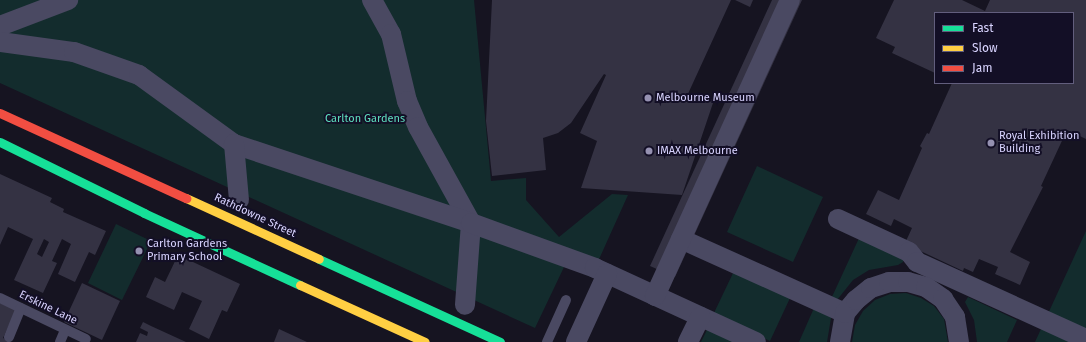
<!DOCTYPE html>
<style>
body{margin:0}
#map{position:relative;width:1086px;height:342px;overflow:hidden;background:#161421;font-family:"Fira Sans",sans-serif}
div>[style]{position:absolute}
[style*='--x']{left:calc(var(--x)*1px);top:calc(var(--y)*1px);width:calc(var(--w)*1px);rotate:calc(var(--a)*1deg)}
.green>*{inset:0;background:#132c2d}
.building>*{inset:0;background:#343243}
.lane>*{height:10px;margin:-5px;padding:0 5px;transform-origin:5px;border-radius:5px;background:#4a4962}
.street>*{height:20px;margin:-10px;padding:0 10px;transform-origin:10px;border-radius:10px;background:#4a4962}
.fast>*{height:9px;margin:-4.5px;padding:0 4.5px;transform-origin:4.5px;border-radius:4.5px;background:#16e098}
.slow>*{height:9px;margin:-4.5px;padding:0 4.5px;transform-origin:4.5px;border-radius:4.5px;background:#ffcf43}
.jam>*{height:9px;margin:-4.5px;padding:0 4.5px;transform-origin:4.5px;border-radius:4.5px;background:#f24e42}
.dots>*{width:11px;height:11px;translate:-50% -50%;box-sizing:border-box;border:2px solid #130f26;border-radius:50%}
span{translate:-50% -50%;white-space:nowrap;text-align:center;line-height:1.15;-webkit-text-stroke:4px #130f26;paint-order:stroke}
.poi-label{font-size:11px;color:#d9d4ff}
.left{translate:0 -50%;text-align:left}
.park-label{font-size:11px;color:#5fe0c0}
.street-label{font-size:11px;color:#d9d4ff}
.legend{position:absolute;left:934px;top:12px;width:140px;height:72px;box-sizing:border-box;background:#130f26;border:1px solid #625e7d;margin:0;padding:5px 7px;list-style:none;font-size:12px;color:#d9d4ff}
.legend li{display:flex;align-items:center;gap:8px;height:20px}
.legend b{width:20px;border:1px solid #625e7d}
</style>
<div id="map">
<div class="green">
<i style="clip-path:polygon(0 0,474px 0,491px 181px,526px 178px,526px 200px,559px 237px,612px 194px,628px 195px,591px 277px,565px 265px,535px 328px,0 83px)"></i>
<i style="clip-path:polygon(757px 166px,823px 197px,793px 262px,727px 232px)"></i>
<i style="clip-path:polygon(116px 224px,151px 241px,122px 300px,88px 283px)"></i>
<i style="clip-path:polygon(1086px 231px,1086px 342px,1035px 342px)"></i>
<i style="clip-path:polygon(860px 236px,903px 257px,903px 262px,898px 265px,869px 270px,853px 280px,837px 300px,831px 299px)"></i>
<i style="clip-path:polygon(734px 271px,790px 298px,770px 341px,713px 315px)"></i>
<i style="clip-path:polygon(906px 293px,921px 298px,934px 306px,944px 319px,948px 342px,852px 342px,855px 325px,863px 311px,875px 300px,890px 294px)"></i>
<i style="clip-path:polygon(968px 297px,1017px 320px,1007px 342px,977px 342px,974px 320px,965px 302px)"></i>
<i style="clip-path:polygon(814px 308px,829px 312px,831px 318px,827px 342px,799px 342px)"></i>
<i style="clip-path:polygon(710px 324px,735px 342px,701px 342px)"></i>
</div>
<div class="building">
<i style="clip-path:polygon(492px 0,731px 0,687px 96px,714px 100px,682px 195px,581px 188px,597px 141px,580px 133px,606px 75px,604px 74px,571px 123px,558px 133px,543px 138px,546px 170px,492px 176px,486px 121px)"></i>
<i style="clip-path:polygon(735px 0,753px 0,750px 7px)"></i>
<i style="clip-path:polygon(772px 0,802px 0,675px 277px,650px 266px)"></i>
<i style="clip-path:polygon(894px 0,962px 0,985px 11px,990px 0,1086px 0,1086px 139px,1067px 130px,1041px 186px,1043px 187px,1010px 252px,1030px 262px,1020px 285px,995px 274px,998px 267px,979px 259px,973px 272px,964px 268px,963px 271px,914px 248px,906px 241px,912px 228px,894px 219px,891px 226px,866px 214px,878px 190px,899px 200px,922px 148px,920px 146px,927px 133px,929px 134px,952px 83px,1073px 83px,1073px 13px,935px 13px,935px 73px,892px 53px,895px 47px,876px 38px)"></i>
<i style="clip-path:polygon(evenodd,0 174px,52px 198px,50px 202px,64px 209px,63px 212px,106px 231px,95px 255px,89px 252px,75px 282px,58px 274px,71px 244px,62px 239px,52px 261px,57px 263px,43px 293px,14px 280px,33px 239px,8px 227px,0 245px,0 174px,44px 239px,49px 242px,42px 257px,37px 254px,44px 239px)"></i>
<i style="clip-path:polygon(178px 255px,240px 284px,227px 312px,222px 310px,209px 339px,189px 329px,202px 301px,182px 292px,174px 310px,146px 297px,155px 277px,165px 282px)"></i>
<i style="clip-path:polygon(82px 283px,120px 301px,102px 340px,64px 322px)"></i>
<i style="clip-path:polygon(0 303px,16px 310px,3px 338px,12px 342px,0 342px)"></i>
<i style="clip-path:polygon(143px 322px,151px 326px,186px 342px,136px 342px,140px 333px,147px 336px,148px 332px,140px 328px)"></i>
<i style="clip-path:polygon(279px 329px,307px 342px,274px 342px)"></i>
</div>
<div class="lane">
<i style="--x:0;--y:298;--w:95;--a:25.5"></i>
<i style="--x:9;--y:337;--w:31;--a:-68"></i>
<i style="--x:60;--y:342;--w:13;--a:-67"></i>
<i style="--x:547;--y:342;--w:46;--a:-65.7"></i>
</div>
<div class="street">
<i style="--x:372;--y:0;--w:39;--a:61"></i>
<i style="--x:391;--y:34;--w:69;--a:76.6"></i>
<i style="--x:407;--y:101;--w:28;--a:67"></i>
<i style="--x:418;--y:127;--w:110;--a:61.1"></i>
<i style="--x:471;--y:223;--w:82;--a:94.2"></i>
<i style="--x:0;--y:26;--w:73;--a:-20.9"></i>
<i style="--x:0;--y:42;--w:75;--a:7.7"></i>
<i style="--x:74;--y:52;--w:69;--a:19.5"></i>
<i style="--x:139;--y:75;--w:117;--a:36"></i>
<i style="--x:234;--y:144;--w:250;--a:18.4"></i>
<i style="--x:471;--y:223;--w:132;--a:19.9"></i>
<i style="--x:595;--y:268;--w:177;--a:24.7"></i>
<i style="--x:234;--y:144;--w:56;--a:84.9"></i>
<i style="--x:838;--y:219;--w:78;--a:24.9"></i>
<i style="--x:909;--y:252;--w:13;--a:51"></i>
<i style="--x:917;--y:262;--w:186;--a:24.5"></i>
<i style="--x:681;--y:239;--w:180;--a:24.3"></i>
<i style="--x:655;--y:296;--w:325;--a:-65.5"></i>
<i style="--x:576;--y:342;--w:75;--a:-65.5"></i>
<i style="--x:688;--y:342;--w:28;--a:-64"></i>
<i style="--x:840;--y:342;--w:29;--a:-80"></i>
<i style="--x:845;--y:313;--w:17;--a:-50"></i>
<i style="--x:856;--y:300;--w:19;--a:-39"></i>
<i style="--x:871;--y:288;--w:19;--a:-18"></i>
<i style="--x:889;--y:282;--w:19;--a:0"></i>
<i style="--x:908;--y:282;--w:19;--a:16"></i>
<i style="--x:926;--y:287;--w:21;--a:35"></i>
<i style="--x:943;--y:299;--w:22;--a:56"></i>
<i style="--x:955;--y:317;--w:25;--a:81"></i>
</div>
<div class="fast">
<i style="--x:0;--y:142;--w:161;--a:26.2"></i>
<i style="--x:144;--y:213;--w:172;--a:24.8"></i>
<i style="--x:319;--y:259;--w:199;--a:24.6"></i>
</div>
<div class="slow">
<i style="--x:186;--y:198;--w:146;--a:24.6"></i>
<i style="--x:300;--y:285;--w:137;--a:24.5"></i>
</div>
<div class="jam">
<i style="--x:0;--y:113;--w:205;--a:24.6"></i>
</div>
<div class="dots">
<i style="left:648px;top:98px;background:#9591b1"></i>
<i style="left:991px;top:143px;background:#9591b1"></i>
<i style="left:649px;top:151px;background:#9591b1"></i>
<i style="left:139px;top:251px;background:#9591b1"></i>
</div>
<div class="poi-label">
<span class="left" style="left:656px;top:98px">Melbourne Museum</span>
<span class="left" style="left:999px;top:143px">Royal Exhibition<br>Building</span>
<span class="left" style="left:657px;top:151px">IMAX Melbourne</span>
<span class="left" style="left:147px;top:251px">Carlton Gardens<br>Primary School</span>
</div>
<div class="park-label">
<span style="left:365px;top:119px">Carlton Gardens</span>
</div>
<div class="street-label">
<span style="left:255px;top:216px;rotate:25deg">Rathdowne Street</span>
<span style="left:48px;top:308px;rotate:26deg">Erskine Lane</span>
</div>
<ul class="legend">
<li><b style="height:5px;background:#16e098"></b>Fast</li>
<li><b style="height:5px;background:#ffcf43"></b>Slow</li>
<li><b style="height:5px;background:#f24e42"></b>Jam</li>
</ul>
</div>
